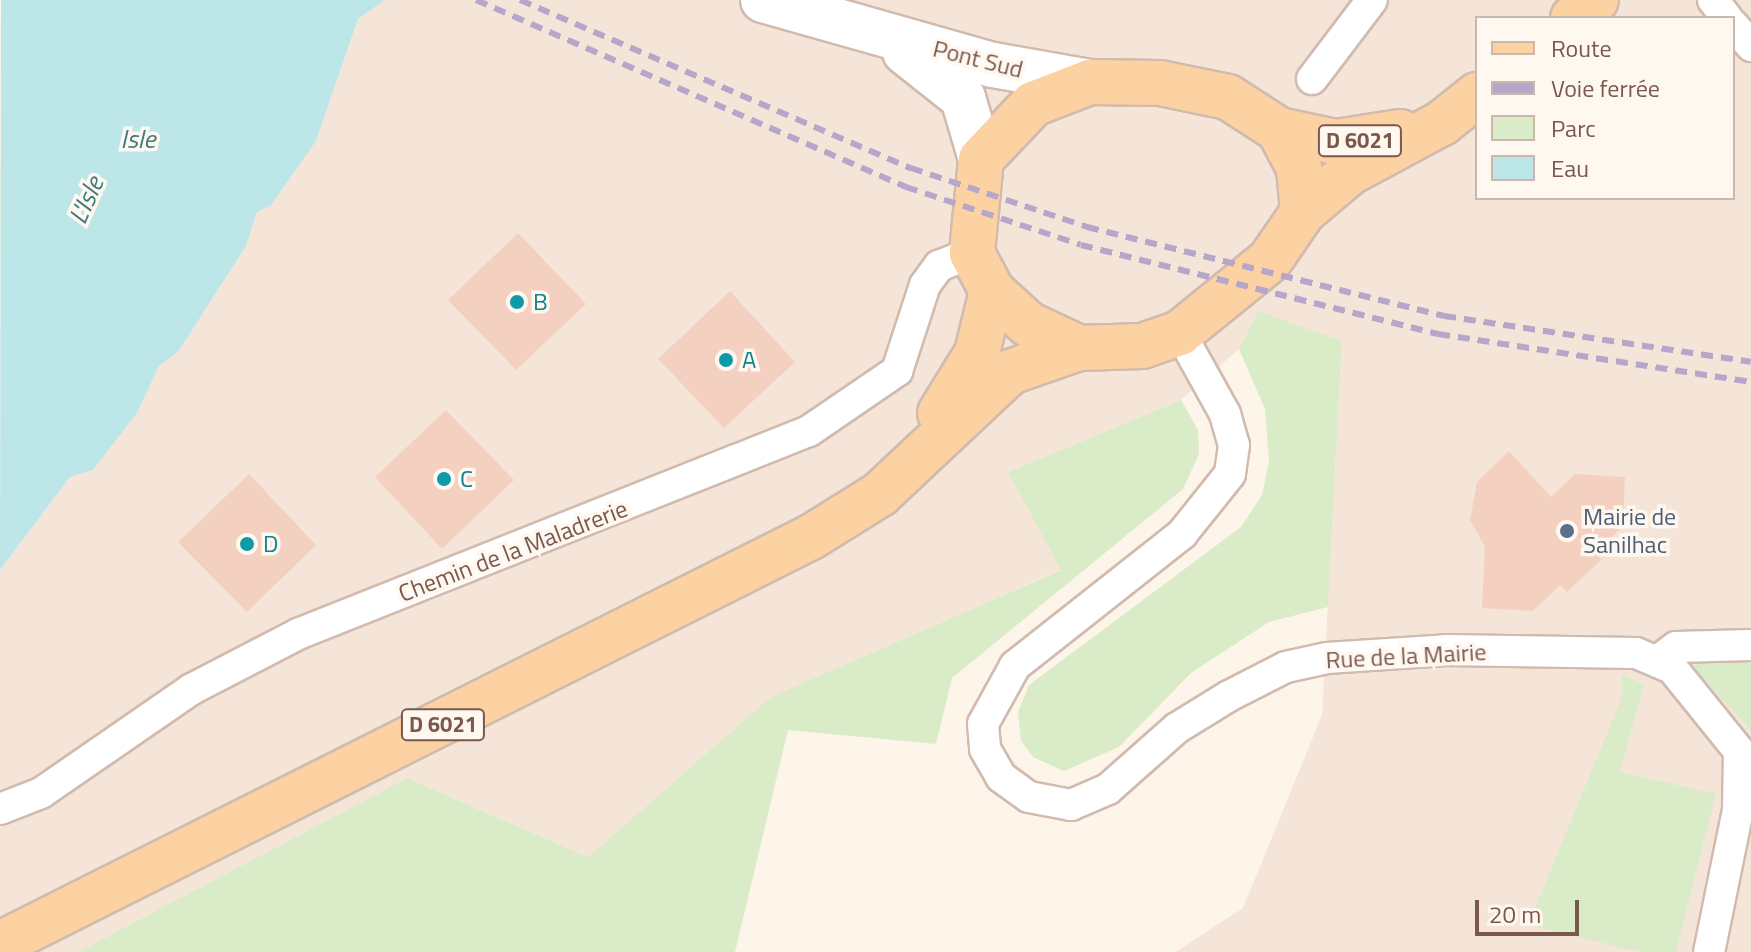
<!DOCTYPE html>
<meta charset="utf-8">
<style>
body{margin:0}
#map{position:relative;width:1751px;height:952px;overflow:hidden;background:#fdf4ea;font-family:"Titillium Web",sans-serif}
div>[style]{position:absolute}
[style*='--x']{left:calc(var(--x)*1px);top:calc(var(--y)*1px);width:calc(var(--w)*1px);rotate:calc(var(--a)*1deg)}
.residential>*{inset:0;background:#f5e5d8}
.green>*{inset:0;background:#daecc7}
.water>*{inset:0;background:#bde6e8}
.building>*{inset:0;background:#f4d0c1}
.roads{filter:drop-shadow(2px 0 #d1baae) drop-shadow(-2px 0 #d1baae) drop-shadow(0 2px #d1baae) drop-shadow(0 -2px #d1baae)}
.street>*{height:30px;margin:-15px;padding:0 15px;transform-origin:15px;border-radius:15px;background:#fff}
.secondary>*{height:44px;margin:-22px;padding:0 22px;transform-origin:22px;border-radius:22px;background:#fff}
.primary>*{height:44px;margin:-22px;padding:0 22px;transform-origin:22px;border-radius:22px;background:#fcd2a2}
.rail>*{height:6px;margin-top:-3px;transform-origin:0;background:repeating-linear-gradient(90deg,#b6a6c9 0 12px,transparent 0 20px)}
.dots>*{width:22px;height:22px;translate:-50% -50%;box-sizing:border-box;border:4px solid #fff8f1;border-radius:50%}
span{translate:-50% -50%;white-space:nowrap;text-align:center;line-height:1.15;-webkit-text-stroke:7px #fff8f1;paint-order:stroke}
.shield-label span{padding:2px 6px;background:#fff8f1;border:2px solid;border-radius:6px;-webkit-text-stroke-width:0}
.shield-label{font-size:22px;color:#7a584c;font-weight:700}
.street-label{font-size:24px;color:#7a584c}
.culture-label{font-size:24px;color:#0d838f}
.left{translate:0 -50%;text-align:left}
.service-label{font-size:24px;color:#4e5e75}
.water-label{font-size:26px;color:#3e7a7e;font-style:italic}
.legend{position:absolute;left:1475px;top:16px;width:260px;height:184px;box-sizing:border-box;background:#fff8f1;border:2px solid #cab8af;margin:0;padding:10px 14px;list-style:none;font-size:24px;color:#7a584c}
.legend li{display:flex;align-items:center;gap:16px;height:40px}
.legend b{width:40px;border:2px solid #cab8af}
.scale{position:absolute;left:1475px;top:900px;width:104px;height:36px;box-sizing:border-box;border:4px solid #7a584c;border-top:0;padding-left:10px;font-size:24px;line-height:28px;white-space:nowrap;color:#7a584c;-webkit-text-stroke:6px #fff8f1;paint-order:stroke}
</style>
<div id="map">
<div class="residential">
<i style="clip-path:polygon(evenodd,385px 0,1751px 0,1751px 952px,1176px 952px,1243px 908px,1322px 715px,1342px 342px,1258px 312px,1239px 349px,1181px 400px,1008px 472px,1062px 569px,772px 697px,588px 857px,407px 778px,78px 952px,0 952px,0 570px,70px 477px,93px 470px,137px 413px,159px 366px,178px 352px,246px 246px,257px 212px,316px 141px,358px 19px,385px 0,1477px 18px,1733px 18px,1733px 198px,1477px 198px,1477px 18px)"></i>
</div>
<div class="green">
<i style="clip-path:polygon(1258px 311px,1342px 341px,1328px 607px,1269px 622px,1191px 673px,1119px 747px,1064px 771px,1033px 757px,1021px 741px,1018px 712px,1029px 685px,1241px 527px,1262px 495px,1269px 461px,1265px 409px,1239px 349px)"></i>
<i style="clip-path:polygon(1181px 400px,1198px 430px,1199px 454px,1183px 489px,952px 678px,936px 744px,788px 730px,735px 952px,78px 952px,407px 778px,588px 857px,771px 697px,1061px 570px,1008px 472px)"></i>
<i style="clip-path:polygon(1706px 656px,1751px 656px,1751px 731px,1693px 667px)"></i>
<i style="clip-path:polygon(1622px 675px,1644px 684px,1620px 772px,1716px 794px,1676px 952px,1640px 952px,1528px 925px,1622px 697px)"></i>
</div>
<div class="water">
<i style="clip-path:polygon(1px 0,385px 0,358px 19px,316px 141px,271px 205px,257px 212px,246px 246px,178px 352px,159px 366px,137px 413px,93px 470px,70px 477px,0 570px)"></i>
</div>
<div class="building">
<i style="clip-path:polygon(518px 233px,586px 304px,516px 370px,448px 300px)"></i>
<i style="clip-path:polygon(730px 291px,795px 362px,724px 428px,658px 359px)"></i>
<i style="clip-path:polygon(446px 410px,514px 480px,442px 549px,375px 477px)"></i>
<i style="clip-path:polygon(1509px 451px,1551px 497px,1575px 474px,1625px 477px,1623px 526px,1596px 553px,1602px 559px,1567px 592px,1560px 585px,1533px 611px,1482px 608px,1485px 547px,1470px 520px,1477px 482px)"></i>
<i style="clip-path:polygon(249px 474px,316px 545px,247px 612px,178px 542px)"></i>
</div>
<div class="roads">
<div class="street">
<i style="--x:1713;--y:0;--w:23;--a:52"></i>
<i style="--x:1733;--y:25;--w:28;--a:49"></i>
<i style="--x:1312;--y:79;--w:99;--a:-52.8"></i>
<i style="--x:1180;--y:333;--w:93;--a:60.9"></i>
<i style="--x:1225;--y:414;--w:32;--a:74"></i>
<i style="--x:1234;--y:445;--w:29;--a:98"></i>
<i style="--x:1230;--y:474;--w:77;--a:128.7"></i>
<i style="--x:1182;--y:534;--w:213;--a:141.7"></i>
<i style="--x:1015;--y:666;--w:66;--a:118.9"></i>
<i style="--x:983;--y:724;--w:25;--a:85"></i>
<i style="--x:985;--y:749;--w:32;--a:60"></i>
<i style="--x:1001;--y:777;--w:34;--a:36"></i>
<i style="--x:1029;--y:797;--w:43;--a:10.8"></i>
<i style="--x:1071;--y:805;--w:40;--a:-23.4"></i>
<i style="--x:1108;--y:789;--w:92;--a:-41.5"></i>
<i style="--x:1177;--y:728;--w:61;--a:-31.6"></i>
<i style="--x:1229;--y:696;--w:64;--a:-27"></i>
<i style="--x:1286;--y:667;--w:42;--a:-12.4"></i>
<i style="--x:1327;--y:658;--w:119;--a:-3.8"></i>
<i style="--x:1446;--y:650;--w:190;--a:0.9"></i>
<i style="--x:1636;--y:653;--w:39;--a:23"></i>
<i style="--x:1672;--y:668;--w:107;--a:51.1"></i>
<i style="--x:1739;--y:751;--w:59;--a:91"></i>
<i style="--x:1738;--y:810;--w:145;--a:101.5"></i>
<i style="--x:1660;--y:659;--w:20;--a:-37"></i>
<i style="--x:1676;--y:647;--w:75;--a:-1.5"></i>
<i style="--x:0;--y:809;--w:44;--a:-21.3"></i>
<i style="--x:41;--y:793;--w:183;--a:-34.6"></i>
<i style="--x:192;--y:689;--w:119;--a:-27.4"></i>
<i style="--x:298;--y:634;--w:550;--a:-21.67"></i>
<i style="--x:809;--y:431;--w:107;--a:-34.3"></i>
<i style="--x:897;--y:371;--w:90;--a:-72"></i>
<i style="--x:925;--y:285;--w:24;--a:-54"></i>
<i style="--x:939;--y:266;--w:35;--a:-22"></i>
</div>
<div class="secondary">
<i style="--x:763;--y:0;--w:239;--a:15.8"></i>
<i style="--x:993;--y:65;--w:98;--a:9.9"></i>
<i style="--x:905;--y:52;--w:74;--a:38.4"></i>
<i style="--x:963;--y:98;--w:64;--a:73.6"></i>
</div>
<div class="primary">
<i style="--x:1573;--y:18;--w:29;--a:-38"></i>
<i style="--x:1090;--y:82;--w:70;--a:0.8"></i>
<i style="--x:1160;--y:83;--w:69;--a:11.6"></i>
<i style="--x:1228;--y:97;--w:61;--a:32.9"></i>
<i style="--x:1279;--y:130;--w:43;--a:62.2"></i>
<i style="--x:1299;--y:168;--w:44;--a:84.8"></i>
<i style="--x:1303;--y:212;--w:58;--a:124.5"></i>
<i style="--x:1270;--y:260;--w:116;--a:141"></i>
<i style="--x:1180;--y:333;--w:40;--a:161.1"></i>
<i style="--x:1142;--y:346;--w:63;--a:178.2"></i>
<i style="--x:1079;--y:348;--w:56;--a:-154.8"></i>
<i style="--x:1028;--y:324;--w:49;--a:-137.5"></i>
<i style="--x:992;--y:291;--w:43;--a:-117.8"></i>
<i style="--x:972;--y:253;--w:94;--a:-84.5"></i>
<i style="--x:981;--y:159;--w:76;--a:-46.6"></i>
<i style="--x:1033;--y:104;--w:61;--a:-21.1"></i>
<i style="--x:1279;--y:130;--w:58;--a:11.9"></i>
<i style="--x:1336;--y:142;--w:65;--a:-8.9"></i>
<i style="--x:1303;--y:212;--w:60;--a:-40.3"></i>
<i style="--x:1349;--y:173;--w:106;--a:-28.3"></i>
<i style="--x:1442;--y:123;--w:45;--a:-38.7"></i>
<i style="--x:940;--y:413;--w:70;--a:-58.3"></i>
<i style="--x:977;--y:353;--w:64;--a:-76.4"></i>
<i style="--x:0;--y:944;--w:907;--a:-26.65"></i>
<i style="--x:811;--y:537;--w:81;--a:-31.9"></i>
<i style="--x:880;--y:494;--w:178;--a:-43.2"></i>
<i style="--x:1010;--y:372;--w:73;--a:-19.2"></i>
</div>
</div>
<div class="rail">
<i style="--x:476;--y:0;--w:469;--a:23.5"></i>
<i style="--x:906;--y:187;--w:184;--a:18.3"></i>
<i style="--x:1081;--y:245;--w:368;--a:14"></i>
<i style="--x:1438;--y:334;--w:317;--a:8.7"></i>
<i style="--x:520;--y:0;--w:426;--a:23.3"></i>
<i style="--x:911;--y:168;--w:186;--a:18.5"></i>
<i style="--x:1087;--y:227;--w:368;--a:14"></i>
<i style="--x:1444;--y:316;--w:310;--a:8.5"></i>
</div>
<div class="dots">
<i style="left:517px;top:302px;background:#0f9aa8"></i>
<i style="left:726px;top:360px;background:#0f9aa8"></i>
<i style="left:444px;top:479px;background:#0f9aa8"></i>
<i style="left:1567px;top:531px;background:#5c6f8a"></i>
<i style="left:247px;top:544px;background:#0f9aa8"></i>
</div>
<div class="shield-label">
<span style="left:1360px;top:141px">D 6021</span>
<span style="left:443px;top:725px">D 6021</span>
</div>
<div class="street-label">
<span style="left:978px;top:59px;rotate:14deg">Pont Sud</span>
<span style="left:513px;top:551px;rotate:-21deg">Chemin de la Maladrerie</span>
<span style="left:1406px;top:656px;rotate:-3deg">Rue de la Mairie</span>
</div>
<div class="culture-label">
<span class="left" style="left:533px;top:302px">B</span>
<span class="left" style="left:742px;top:360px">A</span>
<span class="left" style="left:460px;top:479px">C</span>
<span class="left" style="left:263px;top:544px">D</span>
</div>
<div class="service-label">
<span class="left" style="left:1583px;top:531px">Mairie de<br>Sanilhac</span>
</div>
<div class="water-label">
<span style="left:138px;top:139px">Isle</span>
<span style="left:86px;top:200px;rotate:-66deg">L'Isle</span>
</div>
<ul class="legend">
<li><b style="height:10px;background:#fcd2a2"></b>Route</li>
<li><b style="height:10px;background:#b6a6c9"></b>Voie ferrée</li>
<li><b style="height:22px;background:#daecc7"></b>Parc</li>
<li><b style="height:22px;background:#bde6e8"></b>Eau</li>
</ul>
<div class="scale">20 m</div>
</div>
